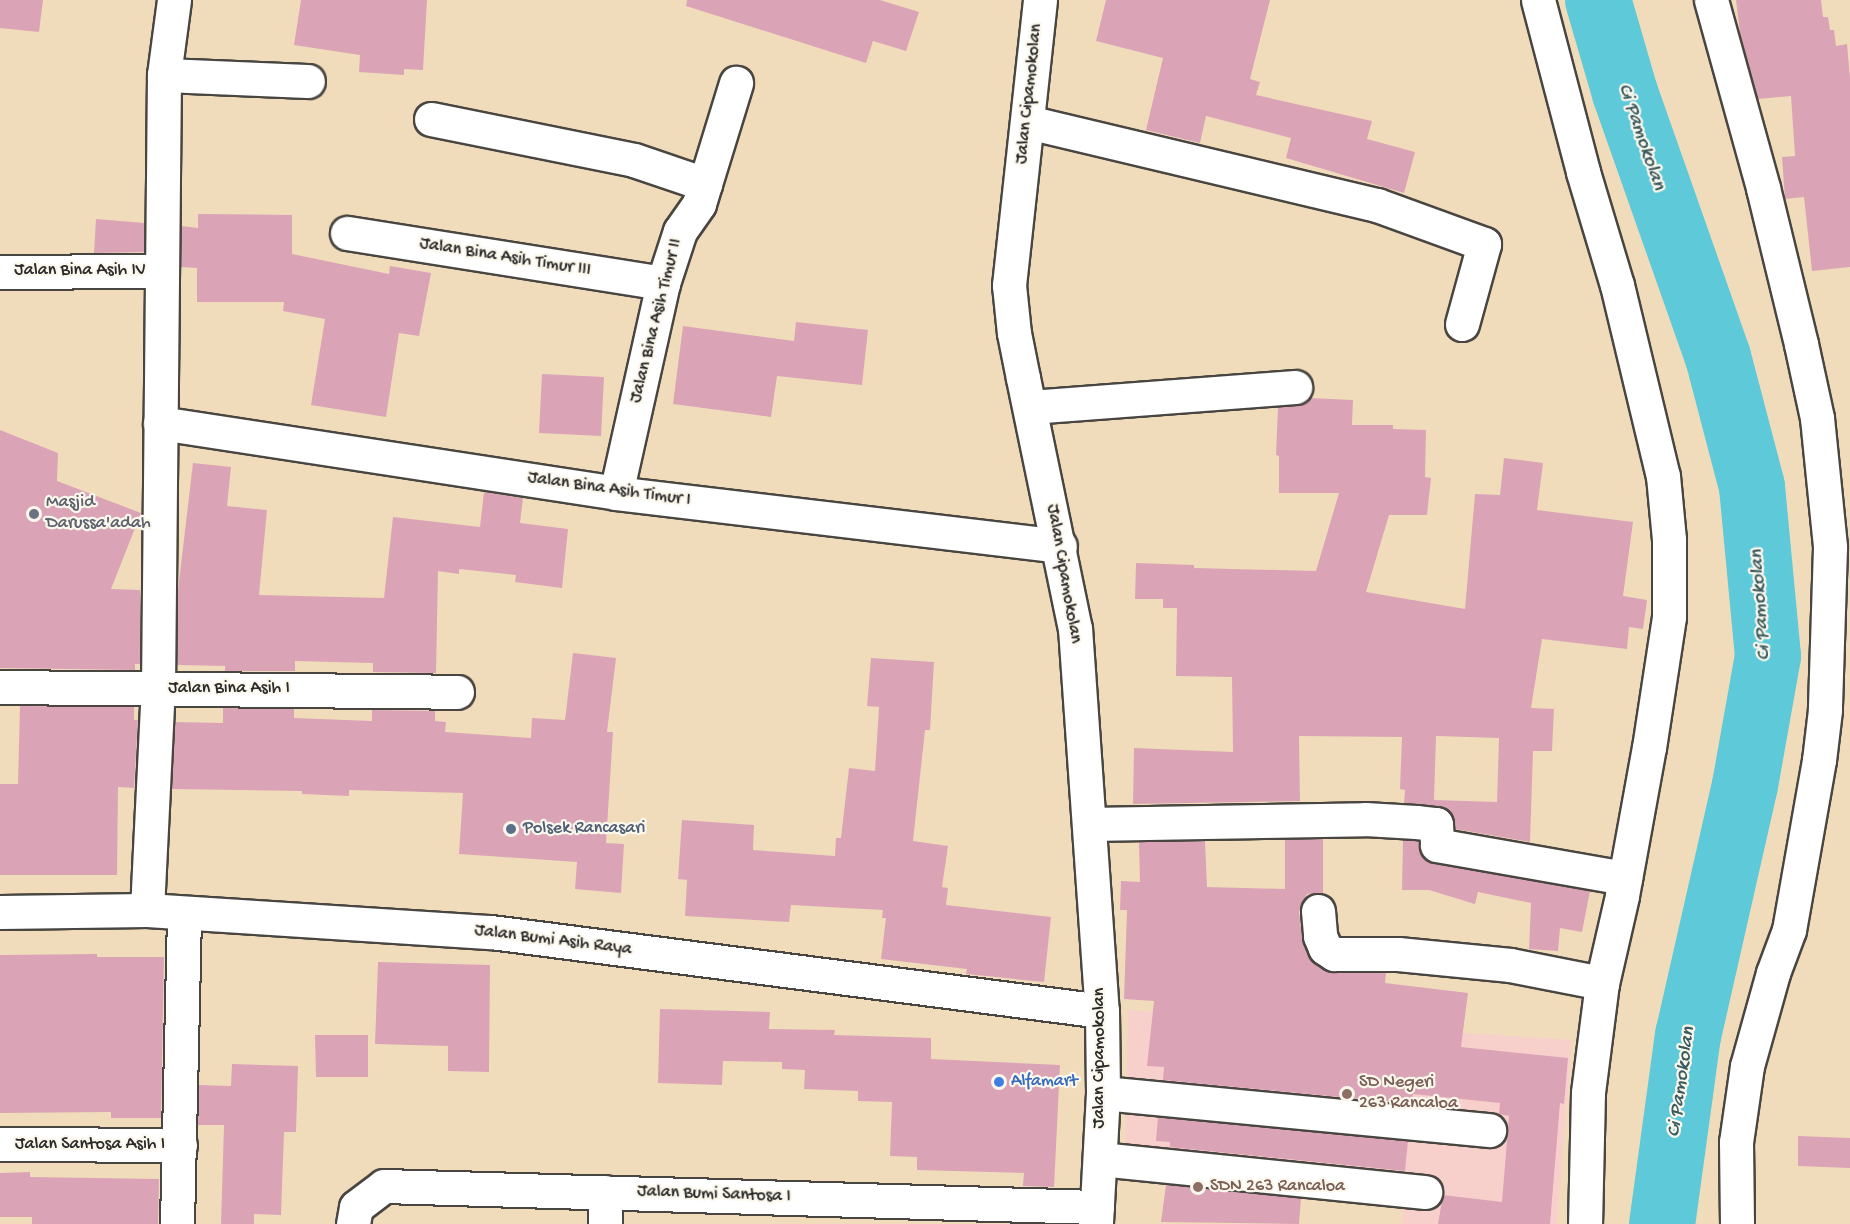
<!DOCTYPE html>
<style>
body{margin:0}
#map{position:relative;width:1850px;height:1224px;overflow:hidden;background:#f0dcbb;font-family:"Gochi Hand",sans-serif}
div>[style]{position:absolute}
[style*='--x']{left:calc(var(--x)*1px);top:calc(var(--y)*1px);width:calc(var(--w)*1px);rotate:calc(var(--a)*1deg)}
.built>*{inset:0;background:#f7d0cb}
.river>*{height:66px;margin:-33px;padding:0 33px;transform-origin:33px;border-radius:33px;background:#5ec9d8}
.building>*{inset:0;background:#dba4b6}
.roads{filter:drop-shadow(2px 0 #494641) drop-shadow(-2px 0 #494641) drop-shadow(0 2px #494641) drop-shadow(0 -2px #494641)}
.minor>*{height:33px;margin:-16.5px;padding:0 16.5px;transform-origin:16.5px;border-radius:16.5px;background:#fff}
.dots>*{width:16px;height:16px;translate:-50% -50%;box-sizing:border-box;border:3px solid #fbf7ec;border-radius:50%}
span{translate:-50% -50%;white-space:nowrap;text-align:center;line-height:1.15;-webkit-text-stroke:4.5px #fbf7ec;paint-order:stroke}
.street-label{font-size:18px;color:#2b2b2b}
.worship-label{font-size:18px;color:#5b616d}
.left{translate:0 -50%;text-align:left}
.service-label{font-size:18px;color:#4e5e75}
.shop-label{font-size:18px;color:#366cbe}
.education-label{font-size:18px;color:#785e54}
.water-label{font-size:20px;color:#3a5a5f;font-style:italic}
</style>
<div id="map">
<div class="built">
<i style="clip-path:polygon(1128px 1010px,1572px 1040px,1557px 1224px,1402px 1224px,1405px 1184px,1125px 1147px)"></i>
</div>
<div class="river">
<i style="--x:1598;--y:0;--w:97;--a:73.8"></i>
<i style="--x:1625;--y:93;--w:280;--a:70.6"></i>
<i style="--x:1718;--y:357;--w:134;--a:75.3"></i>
<i style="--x:1752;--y:487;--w:170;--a:84.6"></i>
<i style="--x:1768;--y:656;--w:131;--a:100.1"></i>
<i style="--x:1745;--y:785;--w:256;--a:102.8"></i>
<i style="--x:1688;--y:1035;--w:191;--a:97.8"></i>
</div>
<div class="building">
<i style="clip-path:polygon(0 0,43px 0,39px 32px,0 28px)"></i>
<i style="clip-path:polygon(301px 0,427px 0,423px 70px,404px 69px,404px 75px,359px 72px,360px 55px,294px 45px)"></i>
<i style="clip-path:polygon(687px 0,880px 0,919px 12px,906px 51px,873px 41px,866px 63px,686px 6px)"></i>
<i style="clip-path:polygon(1106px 0,1270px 0,1250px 79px,1260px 82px,1256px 95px,1372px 121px,1367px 139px,1415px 152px,1404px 193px,1286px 158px,1291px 138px,1206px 116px,1200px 143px,1146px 130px,1163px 58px,1096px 41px)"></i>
<i style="clip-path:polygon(1736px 0,1821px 0,1823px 17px,1828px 17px,1830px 30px,1834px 30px,1836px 46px,1847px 44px,1850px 78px,1850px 267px,1812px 271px,1804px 197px,1785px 199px,1782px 157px,1795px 156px,1791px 96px,1758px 99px,1740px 33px)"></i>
<i style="clip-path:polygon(198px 214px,292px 215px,292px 254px,389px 274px,390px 266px,431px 273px,419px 336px,399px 333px,386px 417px,311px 405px,325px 319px,283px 311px,284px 302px,197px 302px,197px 268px,181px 267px,181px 226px,198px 228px)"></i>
<i style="clip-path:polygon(96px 219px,144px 223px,144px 252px,94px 253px)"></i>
<i style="clip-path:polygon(796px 322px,868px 330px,862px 385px,777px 376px,771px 417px,673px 404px,683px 326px,794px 341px)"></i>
<i style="clip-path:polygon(542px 374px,604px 377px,601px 436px,539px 433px)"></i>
<i style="clip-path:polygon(evenodd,1309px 398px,1353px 400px,1352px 425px,1393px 425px,1393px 429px,1426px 430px,1425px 477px,1431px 478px,1427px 515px,1389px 515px,1366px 592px,1465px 609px,1475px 494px,1500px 495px,1504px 458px,1543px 463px,1537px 510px,1633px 522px,1623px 596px,1647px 600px,1643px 629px,1629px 627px,1627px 649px,1542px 639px,1531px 708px,1554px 709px,1552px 751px,1533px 751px,1530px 842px,1455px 829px,1452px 815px,1446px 808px,1404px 803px,1405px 790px,1400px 789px,1402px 737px,1299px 736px,1300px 801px,1133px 804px,1134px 748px,1233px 752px,1232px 677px,1176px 676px,1177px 608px,1163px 608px,1163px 599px,1135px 599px,1136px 563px,1194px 565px,1194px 568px,1316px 571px,1339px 493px,1279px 493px,1279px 456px,1276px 455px,1278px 407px,1297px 406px,1309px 398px,1436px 736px,1499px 738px,1497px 802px,1434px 800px,1436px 736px)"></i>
<i style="clip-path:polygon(0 430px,58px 453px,57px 481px,141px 513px,111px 589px,140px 590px,140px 664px,135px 664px,135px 670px,0 668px)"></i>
<i style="clip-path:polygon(193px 463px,231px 467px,227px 506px,267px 510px,259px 595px,384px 598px,393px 517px,480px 527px,484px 492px,523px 498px,520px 523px,568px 529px,562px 588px,515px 582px,516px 575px,459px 569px,459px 574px,438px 571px,436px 673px,373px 672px,373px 663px,295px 661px,295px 671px,225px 671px,225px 666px,177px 665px,178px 590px)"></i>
<i style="clip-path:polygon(573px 653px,616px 658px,607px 732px,613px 732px,606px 843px,624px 844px,621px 893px,575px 889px,577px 862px,459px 854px,463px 793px,349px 790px,349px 796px,302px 794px,302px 791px,172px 789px,175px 722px,223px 723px,223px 708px,294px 709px,294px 718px,372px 721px,372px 710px,435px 711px,435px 721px,446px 722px,445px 732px,531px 738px,532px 718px,565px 720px)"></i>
<i style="clip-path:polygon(871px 658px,934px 662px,930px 730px,925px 730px,913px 841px,948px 846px,942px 887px,948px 888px,946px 905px,1051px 917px,1044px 982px,966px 974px,967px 969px,881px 959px,886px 918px,882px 918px,883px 910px,791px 905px,789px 922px,685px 916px,687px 880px,678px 879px,682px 820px,754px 825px,753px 850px,835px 856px,836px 838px,841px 838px,849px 768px,875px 771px,879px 707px,867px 706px)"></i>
<i style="clip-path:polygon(20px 706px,134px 707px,134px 720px,138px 720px,134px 788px,118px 787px,117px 875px,0 875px,0 784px,18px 784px)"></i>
<i style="clip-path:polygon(1285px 839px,1323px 839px,1323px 893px,1307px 894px,1299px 912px,1303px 943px,1315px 964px,1334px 973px,1386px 973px,1385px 983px,1468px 993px,1461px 1047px,1568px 1058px,1564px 1104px,1560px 1103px,1550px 1224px,1438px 1224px,1443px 1195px,1502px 1202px,1509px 1116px,1499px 1114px,1500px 1103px,1413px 1094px,1412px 1104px,1163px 1080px,1164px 1067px,1147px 1066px,1154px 1001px,1124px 999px,1127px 910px,1120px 910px,1121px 881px,1140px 882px,1139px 842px,1205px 841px,1207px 887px,1285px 889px)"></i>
<i style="clip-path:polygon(1403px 840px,1418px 841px,1421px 854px,1434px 863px,1590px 891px,1582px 932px,1560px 928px,1558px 951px,1529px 949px,1531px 903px,1478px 892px,1475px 904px,1429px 890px,1402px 890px)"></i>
<i style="clip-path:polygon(97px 954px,97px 957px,164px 957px,161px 1118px,111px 1118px,111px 1112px,0 1113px,0 955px)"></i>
<i style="clip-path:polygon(378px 962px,490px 965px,489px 1072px,448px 1071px,448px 1046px,375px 1044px)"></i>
<i style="clip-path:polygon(660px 1009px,770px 1012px,769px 1029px,835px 1030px,834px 1035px,931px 1038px,931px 1059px,1060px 1065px,1054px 1187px,1023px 1186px,1024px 1173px,917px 1170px,917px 1157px,890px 1156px,892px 1102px,858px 1101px,858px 1091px,804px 1089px,805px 1070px,782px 1069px,782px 1062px,723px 1061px,722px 1085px,658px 1083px)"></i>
<i style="clip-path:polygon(315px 1035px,368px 1035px,368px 1077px,316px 1077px)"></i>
<i style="clip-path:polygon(232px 1064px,298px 1066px,296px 1132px,284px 1132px,281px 1215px,254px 1214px,254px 1224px,221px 1224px,224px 1125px,198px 1125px,199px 1085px,231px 1086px)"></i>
<i style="clip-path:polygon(1158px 1117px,1408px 1141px,1405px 1171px,1170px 1147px,1170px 1142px,1156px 1141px)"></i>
<i style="clip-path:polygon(1798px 1136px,1850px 1138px,1850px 1168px,1798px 1166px)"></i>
<i style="clip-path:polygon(30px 1172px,30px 1177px,159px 1179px,158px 1224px,32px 1224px,32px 1217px,0 1217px,0 1173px)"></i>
<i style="clip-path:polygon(1166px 1185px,1301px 1198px,1299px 1224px,1161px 1222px)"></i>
</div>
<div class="roads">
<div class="minor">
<i style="--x:1040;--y:0;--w:287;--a:96.2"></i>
<i style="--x:1009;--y:285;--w:48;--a:84.1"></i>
<i style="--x:1014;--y:333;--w:46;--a:78.7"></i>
<i style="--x:1023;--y:378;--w:255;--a:78.3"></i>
<i style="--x:1075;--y:628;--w:384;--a:86"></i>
<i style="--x:1102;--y:1011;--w:82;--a:89.3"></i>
<i style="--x:1103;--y:1093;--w:131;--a:93.1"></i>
<i style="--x:1538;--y:0;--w:178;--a:75.3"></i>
<i style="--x:1583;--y:172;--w:118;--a:73.3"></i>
<i style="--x:1617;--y:285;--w:196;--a:76.5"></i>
<i style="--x:1663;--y:476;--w:63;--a:84.6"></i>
<i style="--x:1669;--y:539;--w:78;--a:90"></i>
<i style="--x:1669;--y:617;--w:132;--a:98.7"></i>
<i style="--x:1649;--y:747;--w:151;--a:100.3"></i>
<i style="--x:1622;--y:896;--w:89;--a:102.9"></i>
<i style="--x:1602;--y:983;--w:111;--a:97.3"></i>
<i style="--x:1588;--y:1093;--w:131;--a:91.3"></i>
<i style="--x:1711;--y:0;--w:195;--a:74.5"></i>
<i style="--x:1763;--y:188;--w:161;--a:76.3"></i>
<i style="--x:1801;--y:344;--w:76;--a:77.8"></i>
<i style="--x:1817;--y:418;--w:130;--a:84.2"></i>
<i style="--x:1830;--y:547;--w:163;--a:91.8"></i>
<i style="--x:1825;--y:710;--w:50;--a:96.8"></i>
<i style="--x:1819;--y:760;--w:173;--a:100"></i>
<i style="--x:1789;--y:930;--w:46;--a:110.4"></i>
<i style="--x:1773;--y:973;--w:97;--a:105.6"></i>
<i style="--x:1747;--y:1066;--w:77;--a:98.2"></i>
<i style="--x:1736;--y:1142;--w:82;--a:89.3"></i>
<i style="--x:164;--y:75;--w:144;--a:2.4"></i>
<i style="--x:431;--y:119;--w:207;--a:11.4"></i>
<i style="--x:634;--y:160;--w:75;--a:18.7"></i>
<i style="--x:705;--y:184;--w:21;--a:107"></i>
<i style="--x:699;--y:204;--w:33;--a:125"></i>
<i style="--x:680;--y:231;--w:55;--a:108.1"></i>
<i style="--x:663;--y:283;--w:215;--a:102.6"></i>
<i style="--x:1028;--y:122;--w:359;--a:13.4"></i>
<i style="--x:1377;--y:205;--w:114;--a:20"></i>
<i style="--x:1484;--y:244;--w:83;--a:105.4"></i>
<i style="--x:705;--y:184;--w:106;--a:-72.9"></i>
<i style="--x:347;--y:233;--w:320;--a:9"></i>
<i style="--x:0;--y:272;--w:160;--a:-0.4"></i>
<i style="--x:1030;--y:407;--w:266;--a:-4.3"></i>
<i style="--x:160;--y:423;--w:461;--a:8.7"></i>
<i style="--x:616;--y:493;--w:447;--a:6.8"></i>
<i style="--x:0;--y:687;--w:457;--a:0.6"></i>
<i style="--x:1089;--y:824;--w:276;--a:-1"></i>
<i style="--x:1365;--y:819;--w:51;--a:3.4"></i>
<i style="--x:1416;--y:822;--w:20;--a:6"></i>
<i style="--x:1436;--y:824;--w:21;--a:87"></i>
<i style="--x:1437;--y:845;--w:191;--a:10"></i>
<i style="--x:147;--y:910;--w:221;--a:-87.2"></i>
<i style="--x:158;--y:689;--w:614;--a:-89.44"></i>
<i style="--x:164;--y:75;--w:76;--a:-82.4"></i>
<i style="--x:1318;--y:911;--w:25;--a:85"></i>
<i style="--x:1320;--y:936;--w:13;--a:67"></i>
<i style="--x:1325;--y:948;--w:11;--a:34"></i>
<i style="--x:1334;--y:954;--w:64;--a:0"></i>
<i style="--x:1398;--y:954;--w:113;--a:5.6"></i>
<i style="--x:1510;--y:965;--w:94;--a:11.1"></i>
<i style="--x:0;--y:912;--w:147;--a:-0.8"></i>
<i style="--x:147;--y:910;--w:345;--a:3.7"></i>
<i style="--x:491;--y:932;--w:616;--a:7.37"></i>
<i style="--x:1103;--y:1093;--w:388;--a:5.5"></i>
<i style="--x:0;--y:1144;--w:180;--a:0.3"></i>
<i style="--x:1100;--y:1159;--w:327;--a:5.8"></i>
<i style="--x:177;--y:1224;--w:310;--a:-88.7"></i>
<i style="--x:353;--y:1224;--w:17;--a:-80"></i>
<i style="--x:356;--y:1207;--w:35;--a:-37"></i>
<i style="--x:384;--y:1186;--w:713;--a:1.69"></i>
<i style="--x:605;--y:1224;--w:32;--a:-90"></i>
</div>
</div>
<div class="dots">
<i style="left:34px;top:514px;background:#6b7280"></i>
<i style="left:511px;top:829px;background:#5c6f8a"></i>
<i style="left:999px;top:1082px;background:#3f7fe0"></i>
<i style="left:1347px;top:1094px;background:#8d6e63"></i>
<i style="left:1198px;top:1187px;background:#8d6e63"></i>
</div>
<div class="street-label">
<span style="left:1030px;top:94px;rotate:-84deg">Jalan Cipamokolan</span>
<span style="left:505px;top:258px;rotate:9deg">Jalan Bina Asih Timur III</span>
<span style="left:80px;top:271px">Jalan Bina Asih IV</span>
<span style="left:657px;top:321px;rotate:-76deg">Jalan Bina Asih Timur II</span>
<span style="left:609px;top:490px;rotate:8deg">Jalan Bina Asih Timur I</span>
<span style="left:1063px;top:574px;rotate:80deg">Jalan Cipamokolan</span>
<span style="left:229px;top:689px">Jalan Bina Asih I</span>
<span style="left:553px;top:941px;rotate:7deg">Jalan Bumi Asih Raya</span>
<span style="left:1100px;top:1058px;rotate:-90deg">Jalan Cipamokolan</span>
<span style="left:90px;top:1145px">Jalan Santosa Asih I</span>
<span style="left:714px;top:1195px;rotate:2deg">Jalan Bumi Santosa I</span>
</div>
<div class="worship-label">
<span class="left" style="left:46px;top:514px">Masjid<br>Darussa'adah</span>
</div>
<div class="service-label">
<span class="left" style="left:523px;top:829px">Polsek Rancasari</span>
</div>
<div class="shop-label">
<span class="left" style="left:1011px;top:1082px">Alfamart</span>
</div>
<div class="education-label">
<span class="left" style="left:1359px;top:1094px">SD Negeri<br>263 Rancaloa</span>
<span class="left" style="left:1210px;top:1187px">SDN 263 Rancaloa</span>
</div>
<div class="water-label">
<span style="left:1641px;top:137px;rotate:71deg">Ci Pamokolan</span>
<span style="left:1761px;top:605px;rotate:-94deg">Ci Pamokolan</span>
<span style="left:1682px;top:1082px;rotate:-82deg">Ci Pamokolan</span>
</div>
</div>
